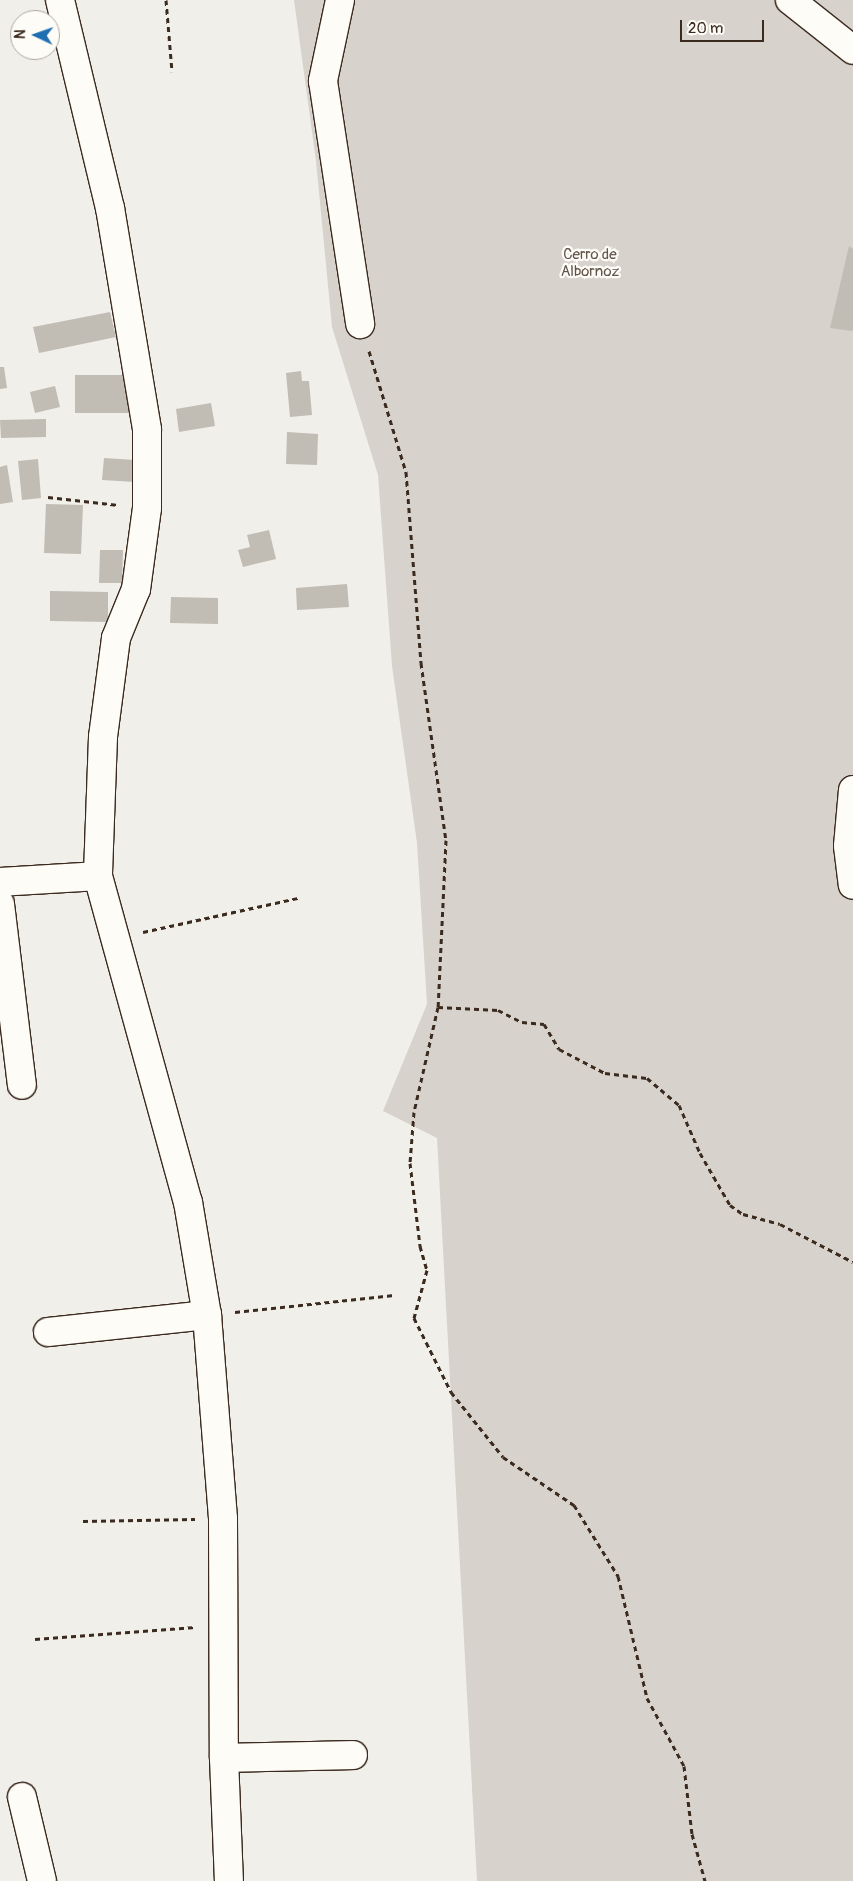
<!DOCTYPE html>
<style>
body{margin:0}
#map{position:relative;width:853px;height:1881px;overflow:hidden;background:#f1efea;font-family:Pangolin,sans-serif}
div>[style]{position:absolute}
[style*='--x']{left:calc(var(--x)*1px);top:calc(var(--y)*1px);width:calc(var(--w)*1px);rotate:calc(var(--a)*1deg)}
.green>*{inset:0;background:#d7d2cc}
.building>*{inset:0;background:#c1bcb4}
.path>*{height:3px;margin-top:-1.5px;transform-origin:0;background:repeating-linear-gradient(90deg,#3b2a1e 0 5px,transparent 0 9px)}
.roads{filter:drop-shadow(1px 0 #3b2a1e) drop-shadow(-1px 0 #3b2a1e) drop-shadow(0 1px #3b2a1e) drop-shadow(0 -1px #3b2a1e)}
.minor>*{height:28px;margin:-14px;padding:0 14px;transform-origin:14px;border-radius:14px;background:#fdfcf7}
span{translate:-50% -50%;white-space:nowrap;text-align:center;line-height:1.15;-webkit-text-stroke:4.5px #fdfcf7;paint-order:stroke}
.park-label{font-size:15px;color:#62544a}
.north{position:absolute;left:10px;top:10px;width:50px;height:50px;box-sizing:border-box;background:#fdfcf7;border:1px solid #afa8a0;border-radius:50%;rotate:273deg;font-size:14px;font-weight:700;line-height:20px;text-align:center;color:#3b2a1e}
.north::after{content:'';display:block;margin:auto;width:18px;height:22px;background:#1f6fb2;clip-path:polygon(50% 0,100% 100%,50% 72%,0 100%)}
.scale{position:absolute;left:680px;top:20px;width:84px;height:22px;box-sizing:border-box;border:2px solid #3b2a1e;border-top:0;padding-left:6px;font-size:15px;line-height:18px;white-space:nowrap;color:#3b2a1e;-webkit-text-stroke:4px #fdfcf7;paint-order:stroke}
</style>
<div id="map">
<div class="green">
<i style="clip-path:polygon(294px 0,853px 0,853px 1881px,477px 1881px,437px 1138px,383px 1111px,427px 1004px,417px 843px,392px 666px,378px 475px,332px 327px,316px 161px)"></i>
</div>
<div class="building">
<i style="clip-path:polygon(849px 246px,853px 249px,853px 331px,830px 328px)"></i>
<i style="clip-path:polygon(110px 312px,116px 337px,39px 353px,33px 327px)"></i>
<i style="clip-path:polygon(0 367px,4px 367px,7px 388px,0 389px)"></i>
<i style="clip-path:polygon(301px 371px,302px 381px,309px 381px,312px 415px,290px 417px,286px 373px)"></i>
<i style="clip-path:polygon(75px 375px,132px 375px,131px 413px,75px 413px)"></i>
<i style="clip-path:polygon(55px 386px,60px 407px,35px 413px,30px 392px)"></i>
<i style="clip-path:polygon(211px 403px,215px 426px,179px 432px,176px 409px)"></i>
<i style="clip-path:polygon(46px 419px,46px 437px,1px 438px,0 420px)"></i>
<i style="clip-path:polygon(287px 432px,318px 434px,317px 465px,286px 464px)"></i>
<i style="clip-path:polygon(104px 458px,136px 460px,135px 482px,102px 480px)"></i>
<i style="clip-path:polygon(38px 459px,41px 498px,22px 500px,18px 461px)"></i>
<i style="clip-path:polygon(7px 465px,13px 502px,0 504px,0 467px)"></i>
<i style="clip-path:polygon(46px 504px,83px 505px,81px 554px,44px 553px)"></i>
<i style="clip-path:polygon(269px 530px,276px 559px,243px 567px,238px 550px,250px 547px,247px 535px)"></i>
<i style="clip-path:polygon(100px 550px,123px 550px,122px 583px,99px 583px)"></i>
<i style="clip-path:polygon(347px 584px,349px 607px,297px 610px,296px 588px)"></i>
<i style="clip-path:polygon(50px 591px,108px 592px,108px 622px,50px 621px)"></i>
<i style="clip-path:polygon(171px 597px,218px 598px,218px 624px,170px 623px)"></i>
</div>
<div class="path">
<i style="--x:166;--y:0;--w:72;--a:85.2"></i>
<i style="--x:369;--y:351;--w:127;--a:73"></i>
<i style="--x:406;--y:472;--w:192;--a:85.5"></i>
<i style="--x:421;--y:663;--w:179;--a:82"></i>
<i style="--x:446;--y:840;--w:167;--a:92.7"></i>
<i style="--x:438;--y:1007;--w:108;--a:102.9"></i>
<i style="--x:414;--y:1112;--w:51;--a:94.5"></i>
<i style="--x:410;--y:1163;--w:84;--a:83.1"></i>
<i style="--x:420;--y:1246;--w:25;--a:74"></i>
<i style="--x:427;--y:1270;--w:50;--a:105.2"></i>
<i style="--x:414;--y:1318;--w:83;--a:63.4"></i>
<i style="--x:451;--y:1392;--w:83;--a:51.3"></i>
<i style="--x:503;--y:1457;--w:86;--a:34.1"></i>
<i style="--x:574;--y:1505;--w:84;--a:58.2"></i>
<i style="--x:618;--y:1576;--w:125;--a:76.6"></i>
<i style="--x:647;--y:1698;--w:77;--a:61.4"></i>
<i style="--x:684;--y:1766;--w:68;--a:83.3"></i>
<i style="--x:692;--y:1834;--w:49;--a:74.5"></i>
<i style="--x:48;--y:497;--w:71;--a:6.4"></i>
<i style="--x:143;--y:932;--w:159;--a:-12.4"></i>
<i style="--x:438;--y:1007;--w:60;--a:2.9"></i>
<i style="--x:498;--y:1010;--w:27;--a:27"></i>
<i style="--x:522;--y:1022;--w:22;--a:5"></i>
<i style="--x:544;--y:1024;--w:29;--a:59"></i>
<i style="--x:559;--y:1049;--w:52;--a:27.6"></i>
<i style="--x:605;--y:1073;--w:42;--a:6.8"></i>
<i style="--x:647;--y:1078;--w:42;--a:40.2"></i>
<i style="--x:679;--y:1105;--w:52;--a:66.4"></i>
<i style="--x:700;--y:1153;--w:60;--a:60"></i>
<i style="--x:730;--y:1205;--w:16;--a:35"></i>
<i style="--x:743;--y:1214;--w:38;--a:15"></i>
<i style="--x:780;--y:1224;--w:82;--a:27.5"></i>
<i style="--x:235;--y:1312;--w:160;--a:-6.1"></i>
<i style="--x:83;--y:1521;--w:112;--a:-1"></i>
<i style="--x:35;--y:1639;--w:161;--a:-4.3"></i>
</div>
<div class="roads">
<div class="minor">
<i style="--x:60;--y:0;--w:214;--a:76.5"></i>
<i style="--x:110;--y:208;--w:225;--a:80.5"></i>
<i style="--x:147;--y:430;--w:78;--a:90"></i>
<i style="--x:147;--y:508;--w:82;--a:97.7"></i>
<i style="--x:136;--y:589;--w:53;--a:112.2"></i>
<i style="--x:116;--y:638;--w:100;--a:97.5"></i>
<i style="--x:103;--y:737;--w:139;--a:92.1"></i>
<i style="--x:98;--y:876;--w:338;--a:74.6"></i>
<i style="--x:188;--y:1202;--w:115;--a:80.5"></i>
<i style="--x:207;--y:1315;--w:205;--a:85.5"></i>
<i style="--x:223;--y:1519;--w:239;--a:89.8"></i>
<i style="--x:224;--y:1758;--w:123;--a:87.7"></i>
<i style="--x:340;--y:0;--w:83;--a:101.9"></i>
<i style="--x:323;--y:81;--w:246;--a:81.3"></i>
<i style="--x:790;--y:0;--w:80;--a:38.4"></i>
<i style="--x:853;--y:790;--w:56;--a:95.1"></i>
<i style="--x:848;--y:846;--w:39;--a:83"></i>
<i style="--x:0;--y:882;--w:98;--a:-3.5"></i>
<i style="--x:0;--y:904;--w:182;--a:83.1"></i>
<i style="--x:48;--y:1332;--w:160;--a:-6.1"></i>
<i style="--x:224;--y:1758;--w:129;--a:-1.3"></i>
<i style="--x:22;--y:1797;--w:86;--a:76.6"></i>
</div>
</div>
<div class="park-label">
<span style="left:590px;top:263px">Cerro de<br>Albornoz</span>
</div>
<div class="north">N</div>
<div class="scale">20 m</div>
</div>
